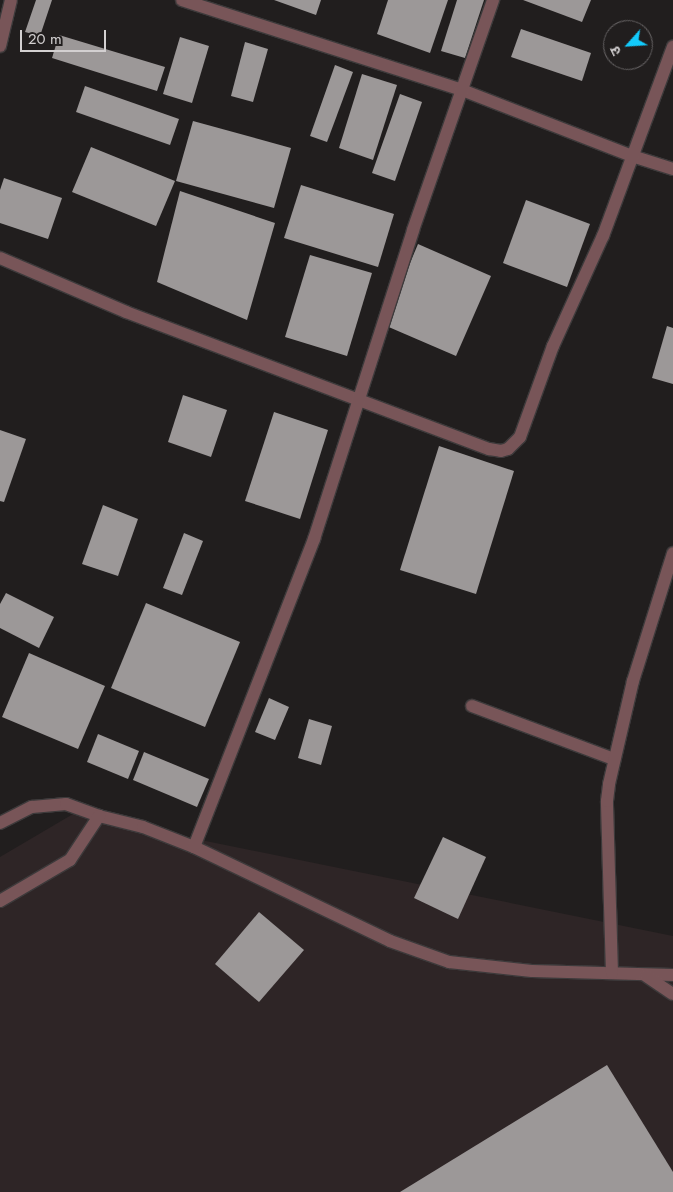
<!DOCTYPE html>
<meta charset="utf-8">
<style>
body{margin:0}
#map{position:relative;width:673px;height:1192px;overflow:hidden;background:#211e1e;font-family:Jost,"Noto Sans Devanagari",sans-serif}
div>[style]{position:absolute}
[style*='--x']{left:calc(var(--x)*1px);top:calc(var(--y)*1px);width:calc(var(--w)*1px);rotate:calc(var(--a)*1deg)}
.built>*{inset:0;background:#2e2526}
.building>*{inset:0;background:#9c9898}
.roads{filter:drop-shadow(1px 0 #3d3a3b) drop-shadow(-1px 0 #3d3a3b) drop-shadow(0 1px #3d3a3b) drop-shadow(0 -1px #3d3a3b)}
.minor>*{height:12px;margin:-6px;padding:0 6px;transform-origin:6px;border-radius:6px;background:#785558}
span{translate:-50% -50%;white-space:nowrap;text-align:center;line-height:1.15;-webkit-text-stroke:5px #211e1e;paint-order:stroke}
.north{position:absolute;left:603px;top:20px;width:50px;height:50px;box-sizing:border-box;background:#211e1e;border:1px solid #686566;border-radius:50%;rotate:244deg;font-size:14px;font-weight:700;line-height:20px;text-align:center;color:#d3d0d1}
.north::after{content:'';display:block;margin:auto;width:18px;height:22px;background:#13cafb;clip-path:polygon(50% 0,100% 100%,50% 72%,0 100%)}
.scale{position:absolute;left:20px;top:30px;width:86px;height:22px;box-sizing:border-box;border:2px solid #d3d0d1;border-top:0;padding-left:6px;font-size:15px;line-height:18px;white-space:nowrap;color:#d3d0d1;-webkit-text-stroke:4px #211e1e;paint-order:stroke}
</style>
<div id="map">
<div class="built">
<i style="clip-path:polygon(73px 814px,673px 936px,673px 1192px,0 1192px,0 857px)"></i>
</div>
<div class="building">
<i style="clip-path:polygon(36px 0,52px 0,40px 36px,25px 32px)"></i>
<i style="clip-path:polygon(274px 0,321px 0,316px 15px)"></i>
<i style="clip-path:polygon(388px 0,448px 0,430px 53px,377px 34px)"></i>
<i style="clip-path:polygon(457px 0,484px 0,465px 58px,441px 51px)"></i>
<i style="clip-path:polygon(523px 0,591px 0,582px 22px)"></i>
<i style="clip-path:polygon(521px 29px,591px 53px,582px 81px,511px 57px)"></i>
<i style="clip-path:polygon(59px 35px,165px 67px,157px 91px,52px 58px)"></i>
<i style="clip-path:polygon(180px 37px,209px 46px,192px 103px,163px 94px)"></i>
<i style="clip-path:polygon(245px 42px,268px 49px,253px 102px,231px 96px)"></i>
<i style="clip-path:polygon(335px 65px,353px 72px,327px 142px,310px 136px)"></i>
<i style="clip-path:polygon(362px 74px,397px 85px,373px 160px,339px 148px)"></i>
<i style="clip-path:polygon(85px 86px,179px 119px,170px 145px,76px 112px)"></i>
<i style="clip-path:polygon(400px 94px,422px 102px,395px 181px,372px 173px)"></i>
<i style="clip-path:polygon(193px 121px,291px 148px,274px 208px,176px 181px)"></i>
<i style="clip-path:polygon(91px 147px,175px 181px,156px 226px,72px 192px)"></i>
<i style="clip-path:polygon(4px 178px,62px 198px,48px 239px,0 223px,0 190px)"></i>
<i style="clip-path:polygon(301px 185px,394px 214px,378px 267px,284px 238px)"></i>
<i style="clip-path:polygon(180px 191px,275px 223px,247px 320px,157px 282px)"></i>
<i style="clip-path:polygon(526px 200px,590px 224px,567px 287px,503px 263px)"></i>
<i style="clip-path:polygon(418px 244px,491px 276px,456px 356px,384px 325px)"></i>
<i style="clip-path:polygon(310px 255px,372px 273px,347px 356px,285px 337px)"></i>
<i style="clip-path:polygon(667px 326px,673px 328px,673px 384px,652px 378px)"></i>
<i style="clip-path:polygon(183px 395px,227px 410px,211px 457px,168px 442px)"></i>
<i style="clip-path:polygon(274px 412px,328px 430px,300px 519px,245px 501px)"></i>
<i style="clip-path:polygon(0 430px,26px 439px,4px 502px,0 501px)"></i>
<i style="clip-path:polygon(439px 446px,514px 471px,476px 594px,400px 570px)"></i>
<i style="clip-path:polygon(103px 505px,138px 519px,118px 576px,82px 564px)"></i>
<i style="clip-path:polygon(184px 533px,203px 541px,182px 595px,163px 588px)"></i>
<i style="clip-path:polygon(6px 593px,54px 617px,39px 648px,0 628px,0 604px)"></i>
<i style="clip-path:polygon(146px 603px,240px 642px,205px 727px,111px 688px)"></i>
<i style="clip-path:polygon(29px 653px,105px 686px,78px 749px,2px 717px)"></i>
<i style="clip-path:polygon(269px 698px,289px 707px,275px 740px,255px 732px)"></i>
<i style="clip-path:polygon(309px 719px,332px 726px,321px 765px,298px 758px)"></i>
<i style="clip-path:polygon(98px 734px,139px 751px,128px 779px,87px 762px)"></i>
<i style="clip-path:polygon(144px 752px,209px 779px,197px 807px,133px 780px)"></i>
<i style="clip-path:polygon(443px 837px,486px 857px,458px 919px,414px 898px)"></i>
<i style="clip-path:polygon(259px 912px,304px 950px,259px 1002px,215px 964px)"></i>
<i style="clip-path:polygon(607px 1065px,673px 1172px,673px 1192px,400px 1192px)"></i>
</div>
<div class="roads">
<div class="minor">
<i style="--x:182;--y:0;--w:294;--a:17.8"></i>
<i style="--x:462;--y:90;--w:182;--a:21.2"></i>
<i style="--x:632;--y:156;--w:43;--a:17.6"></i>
<i style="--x:0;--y:46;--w:47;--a:-76.6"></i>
<i style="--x:0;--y:258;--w:137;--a:23.2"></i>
<i style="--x:126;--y:312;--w:388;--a:20.7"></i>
<i style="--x:489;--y:449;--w:12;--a:9"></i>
<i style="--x:501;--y:451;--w:7;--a:-16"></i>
<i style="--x:508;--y:449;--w:17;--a:-45"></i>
<i style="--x:520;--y:437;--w:97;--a:-70.1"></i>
<i style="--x:553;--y:346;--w:121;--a:-65.6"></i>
<i style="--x:603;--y:236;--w:202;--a:-69.7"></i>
<i style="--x:472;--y:706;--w:152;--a:20.5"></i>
<i style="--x:0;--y:823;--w:36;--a:-27"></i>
<i style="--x:32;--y:807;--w:34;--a:-5"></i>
<i style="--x:66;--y:804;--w:35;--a:20"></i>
<i style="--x:99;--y:816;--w:45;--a:14"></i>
<i style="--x:143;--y:827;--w:55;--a:21.4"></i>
<i style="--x:194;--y:847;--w:217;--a:25.6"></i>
<i style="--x:390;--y:941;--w:63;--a:19.6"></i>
<i style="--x:449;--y:962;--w:83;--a:6.2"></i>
<i style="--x:532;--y:971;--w:141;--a:1.6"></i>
<i style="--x:194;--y:847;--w:331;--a:-68.7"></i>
<i style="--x:314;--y:539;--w:324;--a:-72.2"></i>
<i style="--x:413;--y:230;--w:244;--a:-70.8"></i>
<i style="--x:0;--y:901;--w:81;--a:-30.4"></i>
<i style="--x:70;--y:860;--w:53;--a:-56.6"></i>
<i style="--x:612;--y:973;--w:172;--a:-91.7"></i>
<i style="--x:607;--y:801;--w:17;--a:-83"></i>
<i style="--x:609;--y:784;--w:106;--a:-76.9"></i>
<i style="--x:633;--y:681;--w:134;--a:-72.6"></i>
<i style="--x:646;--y:976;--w:32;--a:34"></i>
</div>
</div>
<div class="north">उ</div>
<div class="scale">20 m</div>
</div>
